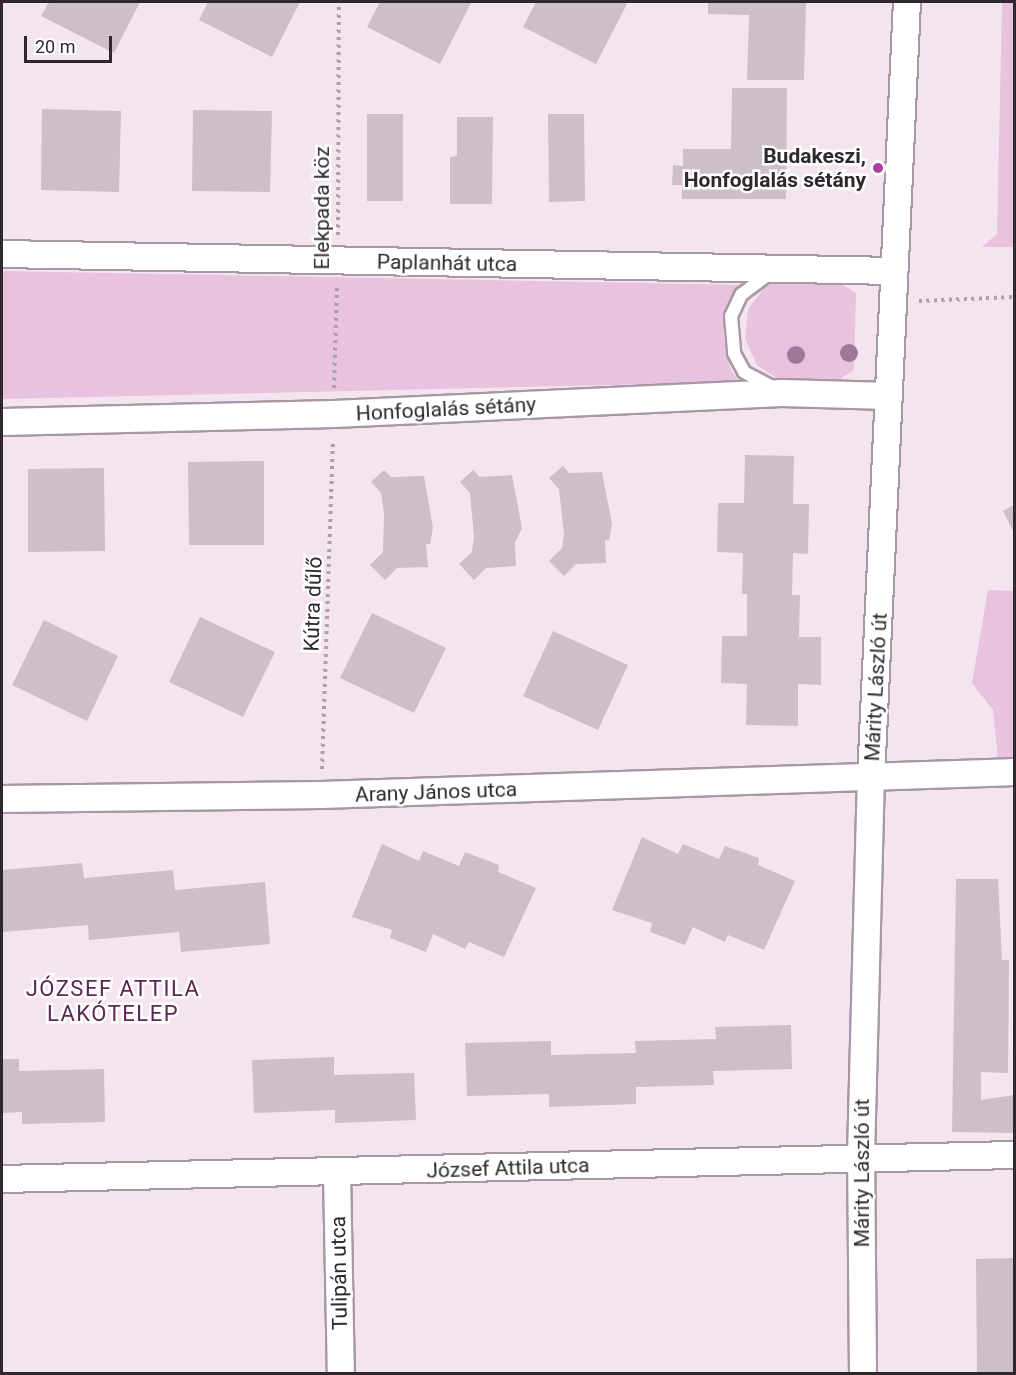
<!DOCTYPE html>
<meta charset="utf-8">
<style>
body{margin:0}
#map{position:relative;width:1016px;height:1375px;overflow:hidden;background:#f4e4f0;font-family:Roboto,sans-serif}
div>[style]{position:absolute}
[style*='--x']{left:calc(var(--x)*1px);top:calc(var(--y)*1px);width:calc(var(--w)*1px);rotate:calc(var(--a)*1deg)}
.green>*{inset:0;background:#e8c2df}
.building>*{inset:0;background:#cebeca}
.path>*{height:4px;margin-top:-2px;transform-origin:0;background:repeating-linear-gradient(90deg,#aca0aa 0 3px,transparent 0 7.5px)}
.roads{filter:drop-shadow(2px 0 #a898a4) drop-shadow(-2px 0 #a898a4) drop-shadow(0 2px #a898a4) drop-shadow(0 -2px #a898a4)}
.service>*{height:12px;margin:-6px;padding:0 6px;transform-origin:6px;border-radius:6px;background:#fff}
.minor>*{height:26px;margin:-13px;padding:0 13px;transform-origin:13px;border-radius:13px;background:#fff}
.trees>*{width:18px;height:18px;margin:-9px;border-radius:50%;background:#9f7798}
.dots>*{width:16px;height:16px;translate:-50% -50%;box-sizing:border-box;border:3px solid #fff;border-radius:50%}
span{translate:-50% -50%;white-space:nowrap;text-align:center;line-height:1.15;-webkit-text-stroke:5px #fff;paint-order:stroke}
.poi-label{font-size:21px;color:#2f292e;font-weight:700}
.right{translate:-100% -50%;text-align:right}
.street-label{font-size:21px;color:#2f292e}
.neighbourhood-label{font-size:22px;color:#5c2653;letter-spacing:1.5px}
.frame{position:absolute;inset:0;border:3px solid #2f292e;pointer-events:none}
.scale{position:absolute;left:24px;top:36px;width:88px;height:27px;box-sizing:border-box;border:3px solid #2f292e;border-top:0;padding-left:8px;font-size:18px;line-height:21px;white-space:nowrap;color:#2f292e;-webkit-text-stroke:4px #fff;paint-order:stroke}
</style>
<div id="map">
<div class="green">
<i style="clip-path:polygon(1002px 2px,1014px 2px,1014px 247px,982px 247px,997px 234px)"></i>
<i style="clip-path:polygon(2px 271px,742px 285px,731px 299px,723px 335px,731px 370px,739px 382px,2px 399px)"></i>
<i style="clip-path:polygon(778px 280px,839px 283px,856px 293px,854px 370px,840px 379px,781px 381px,757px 365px,745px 339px,748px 309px,765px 287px)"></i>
<i style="clip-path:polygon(988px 590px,1014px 591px,1014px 757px,998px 758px,993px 710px,972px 683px)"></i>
</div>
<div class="building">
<i style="clip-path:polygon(49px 2px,140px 2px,114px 53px,41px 16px)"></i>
<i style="clip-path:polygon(208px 2px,300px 2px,272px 57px,199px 20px)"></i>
<i style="clip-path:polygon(380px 2px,467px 2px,471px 3px,440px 64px,367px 27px)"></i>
<i style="clip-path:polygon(536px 2px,622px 2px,627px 4px,596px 64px,523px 27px)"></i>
<i style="clip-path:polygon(708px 2px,806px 2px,804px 80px,747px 80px,749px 15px,708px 14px)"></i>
<i style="clip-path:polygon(732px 88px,787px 88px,786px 199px,682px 199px,682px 185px,672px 185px,673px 165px,683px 166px,683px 149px,731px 149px)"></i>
<i style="clip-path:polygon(42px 109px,121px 111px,119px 192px,41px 190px)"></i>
<i style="clip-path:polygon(193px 110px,272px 111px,270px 192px,192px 191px)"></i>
<i style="clip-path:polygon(367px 114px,403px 114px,403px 201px,367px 201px)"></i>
<i style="clip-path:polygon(548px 114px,584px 114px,585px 201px,549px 202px)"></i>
<i style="clip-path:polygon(457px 117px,493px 117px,492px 204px,450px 204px,450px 157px,457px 156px)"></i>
<i style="clip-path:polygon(745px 455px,794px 456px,793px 504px,809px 504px,808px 554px,793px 553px,792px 595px,800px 595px,799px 637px,821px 637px,821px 685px,798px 684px,798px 726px,746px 725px,747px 684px,721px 683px,722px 636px,747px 636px,747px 594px,742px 594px,743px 553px,717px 552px,718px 503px,744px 503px)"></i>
<i style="clip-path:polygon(264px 461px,264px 545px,189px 545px,188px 462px)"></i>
<i style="clip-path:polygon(563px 466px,569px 473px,602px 472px,612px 524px,609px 540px,605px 540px,606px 563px,576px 564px,564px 576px,549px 561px,562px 548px,564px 534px,559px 489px,549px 478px)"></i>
<i style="clip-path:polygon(104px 468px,105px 551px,28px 552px,28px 469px)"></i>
<i style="clip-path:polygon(384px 470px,391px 477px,424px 476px,433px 528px,430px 544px,426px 544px,428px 567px,397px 568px,385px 580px,370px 565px,383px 552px,384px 512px,381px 493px,371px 482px)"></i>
<i style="clip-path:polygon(473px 470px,480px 477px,512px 475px,522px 528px,515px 543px,516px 566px,486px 568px,474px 580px,459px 564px,472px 552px,474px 537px,470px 493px,460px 482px)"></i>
<i style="clip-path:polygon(1014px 505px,1014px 533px,1003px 511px)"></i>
<i style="clip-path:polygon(372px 613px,446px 648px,414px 713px,340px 678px)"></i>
<i style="clip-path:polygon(200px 617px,275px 652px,243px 717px,169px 682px)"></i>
<i style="clip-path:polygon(44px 620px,118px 656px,87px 721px,12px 685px)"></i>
<i style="clip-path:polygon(553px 631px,628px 665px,598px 730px,523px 696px)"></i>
<i style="clip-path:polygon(642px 837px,678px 854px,683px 844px,719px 859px,725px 846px,759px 858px,758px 865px,795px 881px,764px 950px,728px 935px,725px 942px,693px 927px,685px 945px,650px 932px,652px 923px,612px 910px)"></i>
<i style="clip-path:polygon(382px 844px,419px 861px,423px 851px,459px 866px,465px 852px,499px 865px,498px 872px,536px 888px,504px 957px,469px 942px,465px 949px,433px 934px,426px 952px,390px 938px,392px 930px,352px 917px)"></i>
<i style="clip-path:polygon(82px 863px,84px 878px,173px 870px,175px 890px,265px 882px,270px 944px,181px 952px,179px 932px,89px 940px,88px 925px,2px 932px,2px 870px)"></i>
<i style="clip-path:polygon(956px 879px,998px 879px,1002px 960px,1009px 960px,1008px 1073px,981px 1072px,981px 1100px,1014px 1095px,1014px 1133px,952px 1132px)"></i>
<i style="clip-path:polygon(791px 1025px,792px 1069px,713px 1071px,714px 1085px,636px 1087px,636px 1104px,549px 1107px,549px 1094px,467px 1096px,465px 1043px,551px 1041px,551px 1055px,636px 1053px,635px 1041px,716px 1039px,715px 1027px)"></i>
<i style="clip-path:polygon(334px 1057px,334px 1075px,414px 1073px,416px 1120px,335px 1123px,335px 1110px,254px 1113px,252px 1060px)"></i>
<i style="clip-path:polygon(2px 1059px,19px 1059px,19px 1071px,104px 1069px,105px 1122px,22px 1124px,22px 1112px,2px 1113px)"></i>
<i style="clip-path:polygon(1014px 1258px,1014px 1374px,977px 1374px,976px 1259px)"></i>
</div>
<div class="path">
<i style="--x:338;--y:235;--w:233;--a:-89.8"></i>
<i style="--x:919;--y:301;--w:95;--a:-2.4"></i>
<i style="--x:334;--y:388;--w:101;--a:-88.3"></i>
<i style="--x:322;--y:769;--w:329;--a:-88.1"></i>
</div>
<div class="roads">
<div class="service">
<i style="--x:770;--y:273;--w:36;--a:143"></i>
<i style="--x:741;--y:295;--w:23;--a:115"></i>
<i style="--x:731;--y:316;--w:37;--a:85"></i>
<i style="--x:734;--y:353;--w:21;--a:62"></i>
<i style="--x:744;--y:372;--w:36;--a:28"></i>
</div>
<div class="minor">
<i style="--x:2;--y:254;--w:891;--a:1.09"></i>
<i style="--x:2;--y:422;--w:332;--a:-1.4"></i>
<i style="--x:334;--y:414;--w:448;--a:-2.7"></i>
<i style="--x:782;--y:393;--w:107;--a:1.6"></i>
<i style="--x:2;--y:799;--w:319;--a:-0.7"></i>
<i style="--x:321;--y:795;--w:693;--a:-1.9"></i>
<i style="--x:337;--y:1173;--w:201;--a:88.9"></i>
<i style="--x:2;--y:1179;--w:1012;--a:-1.36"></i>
<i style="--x:863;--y:1374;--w:218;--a:-90.5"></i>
<i style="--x:861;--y:1156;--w:377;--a:-88.5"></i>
<i style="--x:871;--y:779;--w:778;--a:-87.35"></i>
</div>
</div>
<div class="trees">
<i style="left:849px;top:353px"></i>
<i style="left:796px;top:355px"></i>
</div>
<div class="dots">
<i style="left:878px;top:168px;background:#ad3e9b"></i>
</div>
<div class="poi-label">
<span class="right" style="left:866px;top:168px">Budakeszi,<br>Honfoglalás sétány</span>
</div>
<div class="street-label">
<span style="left:322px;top:208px;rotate:-90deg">Elekpada köz</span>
<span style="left:447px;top:263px;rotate:1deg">Paplanhát utca</span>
<span style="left:446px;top:409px;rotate:-3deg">Honfoglalás sétány</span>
<span style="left:313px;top:604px;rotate:-88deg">Kútra dűlő</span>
<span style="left:876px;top:687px;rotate:-87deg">Márity László út</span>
<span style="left:436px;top:792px;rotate:-2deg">Arany János utca</span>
<span style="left:508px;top:1168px;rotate:-2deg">József Attila utca</span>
<span style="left:862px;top:1173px;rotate:-90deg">Márity László út</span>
<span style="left:339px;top:1273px;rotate:-91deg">Tulipán utca</span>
</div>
<div class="neighbourhood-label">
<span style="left:113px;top:1001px">JÓZSEF ATTILA<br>LAKÓTELEP</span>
</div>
<div class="frame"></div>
<div class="scale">20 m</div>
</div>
